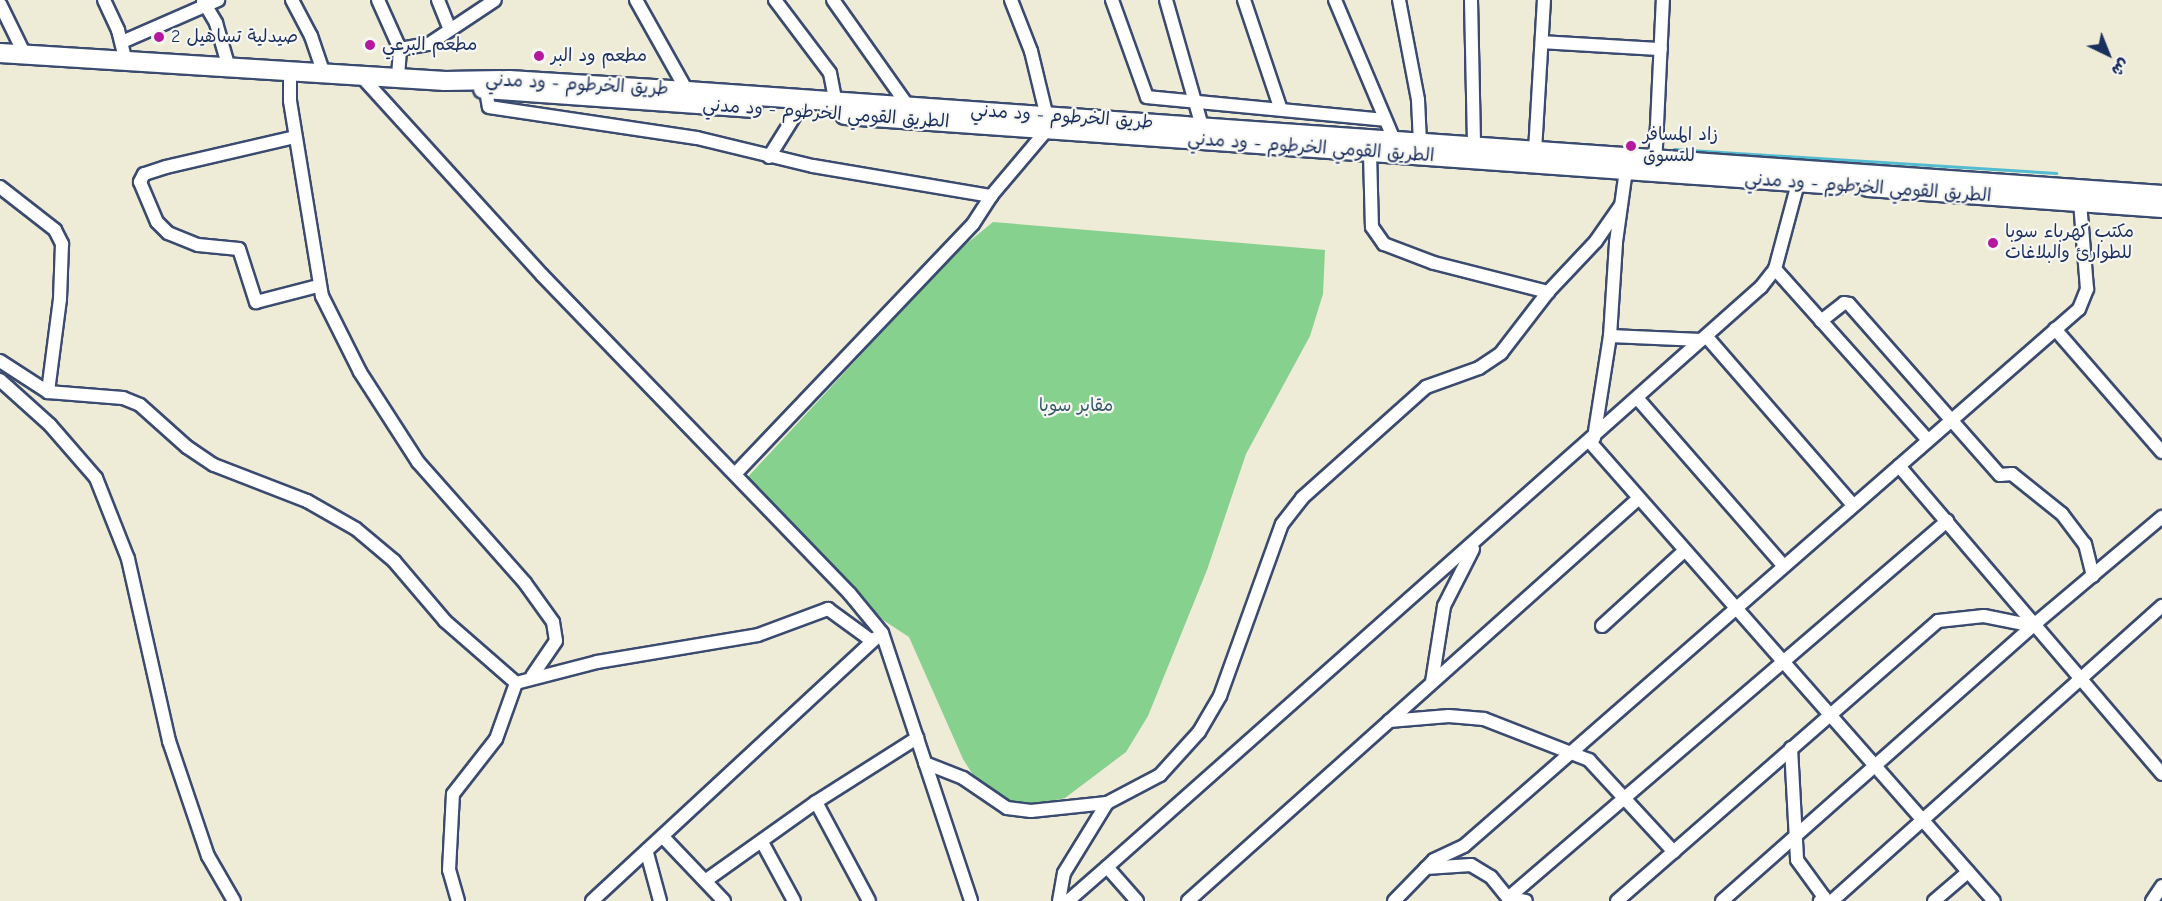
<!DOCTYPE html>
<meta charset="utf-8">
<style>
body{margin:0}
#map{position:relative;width:2162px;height:901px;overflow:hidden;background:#eeebd7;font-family:"Comic Neue","Playpen Sans Arabic",sans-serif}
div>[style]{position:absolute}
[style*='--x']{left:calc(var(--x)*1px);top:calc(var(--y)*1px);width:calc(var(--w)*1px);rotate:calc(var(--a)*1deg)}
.green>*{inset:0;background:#87d18e}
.stream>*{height:3px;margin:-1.5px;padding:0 1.5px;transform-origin:1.5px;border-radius:1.5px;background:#53bcd0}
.roads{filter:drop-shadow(2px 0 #3b4b70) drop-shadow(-2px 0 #3b4b70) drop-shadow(0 2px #3b4b70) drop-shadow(0 -2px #3b4b70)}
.minor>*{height:12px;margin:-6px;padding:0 6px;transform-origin:6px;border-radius:6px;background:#fff}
.highway>*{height:18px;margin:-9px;padding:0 9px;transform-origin:9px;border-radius:9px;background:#fff}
.dots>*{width:16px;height:16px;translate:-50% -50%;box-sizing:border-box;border:3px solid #f6f6f2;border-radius:50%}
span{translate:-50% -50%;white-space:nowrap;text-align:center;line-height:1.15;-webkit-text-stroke:4.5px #f6f6f2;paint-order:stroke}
.poi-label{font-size:18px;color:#1b2f5e}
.left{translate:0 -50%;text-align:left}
.street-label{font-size:18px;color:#1b2f5e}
.park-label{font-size:18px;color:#36586a}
.north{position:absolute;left:2078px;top:24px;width:60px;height:60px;-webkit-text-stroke:4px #f6f6f2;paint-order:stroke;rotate:137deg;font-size:16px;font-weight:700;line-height:24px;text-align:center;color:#1b2f5e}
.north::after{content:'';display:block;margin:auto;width:21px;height:27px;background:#1b2f5e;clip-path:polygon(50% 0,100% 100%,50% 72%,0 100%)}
</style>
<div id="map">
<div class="green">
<i style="clip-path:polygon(993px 222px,1325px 250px,1323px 294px,1310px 336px,1246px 454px,1207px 570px,1148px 716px,1126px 752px,1065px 798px,1036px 804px,1015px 804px,990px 795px,978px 783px,963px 759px,909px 637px,883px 620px,746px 479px,954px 254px)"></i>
</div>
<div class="stream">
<i style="--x:1674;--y:149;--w:383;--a:3.6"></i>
</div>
<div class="roads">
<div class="minor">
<i style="--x:104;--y:0;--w:33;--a:65"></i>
<i style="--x:118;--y:30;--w:32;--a:76"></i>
<i style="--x:292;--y:0;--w:41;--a:62.2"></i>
<i style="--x:311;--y:36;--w:40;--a:71.1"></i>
<i style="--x:378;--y:0;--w:54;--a:65.8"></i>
<i style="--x:400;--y:49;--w:29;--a:94"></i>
<i style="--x:438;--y:0;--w:32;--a:68"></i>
<i style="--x:636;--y:0;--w:104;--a:60.7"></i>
<i style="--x:775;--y:0;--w:91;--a:53"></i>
<i style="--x:830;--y:73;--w:31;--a:79"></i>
<i style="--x:833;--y:0;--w:130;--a:54.7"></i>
<i style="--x:1011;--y:0;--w:55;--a:68.6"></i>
<i style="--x:1031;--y:51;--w:68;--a:76.4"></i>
<i style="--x:1112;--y:0;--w:103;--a:70.2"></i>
<i style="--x:1147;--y:97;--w:238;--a:5.5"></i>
<i style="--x:1166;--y:0;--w:131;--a:74.1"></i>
<i style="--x:1244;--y:0;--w:113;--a:71.4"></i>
<i style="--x:1335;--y:0;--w:152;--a:67.1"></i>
<i style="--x:1399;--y:0;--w:102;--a:79.2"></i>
<i style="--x:1418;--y:100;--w:43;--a:87.3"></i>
<i style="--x:1471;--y:0;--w:147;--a:88.8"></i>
<i style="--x:203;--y:1;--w:26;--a:59"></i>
<i style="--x:216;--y:23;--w:47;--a:73.9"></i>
<i style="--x:0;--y:4;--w:57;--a:63.9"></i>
<i style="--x:122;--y:42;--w:105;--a:-23.6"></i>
<i style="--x:1542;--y:42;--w:119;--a:3.4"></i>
<i style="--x:400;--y:49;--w:29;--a:-10"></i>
<i style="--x:429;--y:44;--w:79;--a:-33.7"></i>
<i style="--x:290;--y:72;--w:29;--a:90"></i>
<i style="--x:290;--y:101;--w:198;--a:80.7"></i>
<i style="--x:322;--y:296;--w:85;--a:63.4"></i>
<i style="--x:360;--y:372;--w:107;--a:57.2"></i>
<i style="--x:418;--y:462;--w:162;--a:48.5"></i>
<i style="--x:525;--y:583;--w:48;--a:54.3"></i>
<i style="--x:553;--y:622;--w:19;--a:81"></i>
<i style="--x:556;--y:641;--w:42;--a:124.4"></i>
<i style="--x:361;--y:76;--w:269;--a:47.7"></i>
<i style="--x:542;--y:275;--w:443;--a:46"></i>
<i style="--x:850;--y:594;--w:50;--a:50.6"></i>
<i style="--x:882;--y:633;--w:282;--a:71.6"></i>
<i style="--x:485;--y:85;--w:22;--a:80"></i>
<i style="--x:489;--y:107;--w:210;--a:8.5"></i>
<i style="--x:697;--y:138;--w:119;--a:13.6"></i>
<i style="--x:813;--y:166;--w:181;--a:9.6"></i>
<i style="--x:295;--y:137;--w:132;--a:166.9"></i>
<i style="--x:166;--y:167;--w:23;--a:162"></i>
<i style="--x:144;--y:174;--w:9;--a:117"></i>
<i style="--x:140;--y:182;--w:43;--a:67"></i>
<i style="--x:157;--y:222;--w:16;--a:45"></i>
<i style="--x:168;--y:233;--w:32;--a:22"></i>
<i style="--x:198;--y:245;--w:41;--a:5.6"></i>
<i style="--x:239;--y:249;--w:56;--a:72.2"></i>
<i style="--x:256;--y:302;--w:64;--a:-14.5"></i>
<i style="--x:1535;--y:151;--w:151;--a:-86.6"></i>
<i style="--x:1370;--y:153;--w:74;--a:88.5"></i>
<i style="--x:1372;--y:227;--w:21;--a:55"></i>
<i style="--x:1384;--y:244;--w:53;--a:20.8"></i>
<i style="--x:1434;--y:263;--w:118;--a:14.3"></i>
<i style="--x:769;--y:157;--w:53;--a:-58.1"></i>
<i style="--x:1655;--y:167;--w:167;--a:-87.3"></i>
<i style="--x:0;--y:187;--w:70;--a:38"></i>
<i style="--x:55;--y:230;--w:16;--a:63"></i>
<i style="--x:62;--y:244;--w:55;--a:92.1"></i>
<i style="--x:60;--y:299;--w:94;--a:97.4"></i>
<i style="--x:1775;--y:269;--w:229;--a:48.2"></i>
<i style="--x:1821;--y:321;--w:29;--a:-38"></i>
<i style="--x:1844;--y:303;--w:5;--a:11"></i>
<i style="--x:1849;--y:304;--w:228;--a:48.6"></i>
<i style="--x:2000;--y:475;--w:12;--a:-5"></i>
<i style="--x:2012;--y:474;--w:64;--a:38.7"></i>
<i style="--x:2062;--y:514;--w:38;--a:53"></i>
<i style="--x:2085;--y:544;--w:33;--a:76"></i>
<i style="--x:2055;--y:329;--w:163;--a:49"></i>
<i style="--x:1610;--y:336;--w:91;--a:2.5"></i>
<i style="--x:1706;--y:336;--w:224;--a:49"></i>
<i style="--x:0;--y:361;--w:57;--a:32.9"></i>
<i style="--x:48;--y:392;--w:75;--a:4.6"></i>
<i style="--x:123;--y:398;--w:18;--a:22"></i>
<i style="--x:140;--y:405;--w:63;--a:41.8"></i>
<i style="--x:187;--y:447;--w:32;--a:34"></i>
<i style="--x:214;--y:465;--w:100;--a:21.2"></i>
<i style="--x:307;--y:501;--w:56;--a:29.7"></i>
<i style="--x:356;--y:529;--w:50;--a:40.1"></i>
<i style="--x:394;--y:561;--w:79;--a:49.6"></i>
<i style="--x:445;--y:621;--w:94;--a:41.1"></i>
<i style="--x:0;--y:380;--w:67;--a:42"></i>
<i style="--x:50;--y:425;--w:70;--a:49"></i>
<i style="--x:96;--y:478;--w:87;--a:68.4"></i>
<i style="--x:128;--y:559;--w:187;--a:77.3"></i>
<i style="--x:169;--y:741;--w:121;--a:71.3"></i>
<i style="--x:208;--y:856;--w:52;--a:60"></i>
<i style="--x:1638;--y:399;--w:220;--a:48.9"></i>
<i style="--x:1594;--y:438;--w:103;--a:-81.1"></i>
<i style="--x:1610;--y:336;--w:94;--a:-86.3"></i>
<i style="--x:1616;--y:242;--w:80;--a:-82.1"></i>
<i style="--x:1590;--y:442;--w:611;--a:48.65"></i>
<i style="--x:1899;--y:466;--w:405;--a:49.5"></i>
<i style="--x:735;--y:474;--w:345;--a:-46.4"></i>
<i style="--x:973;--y:224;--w:33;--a:-57"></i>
<i style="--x:991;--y:196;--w:85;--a:-49.8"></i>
<i style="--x:1602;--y:626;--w:111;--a:-42.4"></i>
<i style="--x:1432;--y:682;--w:77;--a:-81"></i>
<i style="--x:1444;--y:606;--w:64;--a:-63"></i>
<i style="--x:1389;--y:721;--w:60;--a:-4.8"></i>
<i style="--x:1449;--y:716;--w:35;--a:5"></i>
<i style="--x:1484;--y:719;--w:113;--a:21.3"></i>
<i style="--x:1589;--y:760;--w:125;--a:47.3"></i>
<i style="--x:1791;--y:748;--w:112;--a:86.9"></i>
<i style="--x:1797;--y:860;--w:46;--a:53.9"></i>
<i style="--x:1824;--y:897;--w:6;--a:135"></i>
<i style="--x:925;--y:763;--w:41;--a:21.5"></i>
<i style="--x:963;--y:778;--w:53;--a:34.3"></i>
<i style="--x:1007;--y:808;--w:24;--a:7"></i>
<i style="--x:1031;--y:811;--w:76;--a:-6"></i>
<i style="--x:1107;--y:803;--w:60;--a:-27.8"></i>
<i style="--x:1160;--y:775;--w:58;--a:-47.8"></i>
<i style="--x:1199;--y:732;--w:42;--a:-59.7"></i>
<i style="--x:1220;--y:696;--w:183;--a:-70.2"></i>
<i style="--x:1282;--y:524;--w:33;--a:-52"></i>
<i style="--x:1302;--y:498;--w:166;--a:-41.8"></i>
<i style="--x:1426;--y:387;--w:56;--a:-19.7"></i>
<i style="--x:1479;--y:368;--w:27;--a:-34"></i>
<i style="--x:1501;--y:353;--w:77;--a:-52.4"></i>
<i style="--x:1548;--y:292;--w:70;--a:-46.7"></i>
<i style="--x:1596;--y:241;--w:44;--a:-55.2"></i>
<i style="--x:816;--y:802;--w:112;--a:61.8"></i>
<i style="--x:664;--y:838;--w:87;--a:46.4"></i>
<i style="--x:762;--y:842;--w:67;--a:61.5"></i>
<i style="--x:647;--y:853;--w:50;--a:74.8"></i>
<i style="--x:1426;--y:868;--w:45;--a:-3.8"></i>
<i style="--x:1471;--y:865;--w:23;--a:31"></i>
<i style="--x:1491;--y:877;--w:27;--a:51"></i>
<i style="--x:1508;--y:898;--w:18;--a:9"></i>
<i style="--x:705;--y:881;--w:136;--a:-35.4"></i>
<i style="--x:816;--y:802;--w:120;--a:-32.4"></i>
<i style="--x:1508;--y:898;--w:579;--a:-40.65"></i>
<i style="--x:458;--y:901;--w:32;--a:-106"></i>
<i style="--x:449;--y:870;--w:76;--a:-87"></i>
<i style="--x:453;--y:794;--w:70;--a:-52"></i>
<i style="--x:496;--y:739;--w:59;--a:-70.3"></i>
<i style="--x:516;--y:683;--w:84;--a:-14.5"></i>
<i style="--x:597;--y:662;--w:163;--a:-9.5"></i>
<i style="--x:758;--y:635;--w:75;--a:-20.4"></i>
<i style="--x:828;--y:609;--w:54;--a:36"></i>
<i style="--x:592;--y:901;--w:388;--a:-42.8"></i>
<i style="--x:1059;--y:901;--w:28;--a:-80"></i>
<i style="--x:1064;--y:873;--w:82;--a:-58.4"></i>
<i style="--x:1068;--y:901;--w:52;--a:-41.1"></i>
<i style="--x:1137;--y:901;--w:45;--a:-131.4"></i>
<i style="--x:1107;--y:867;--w:874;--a:-41.57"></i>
<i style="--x:1761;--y:287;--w:23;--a:-52"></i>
<i style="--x:1775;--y:269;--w:89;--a:-75"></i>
<i style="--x:1188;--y:901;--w:603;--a:-41.78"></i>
<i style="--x:1394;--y:901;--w:57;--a:-45.7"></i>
<i style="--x:1434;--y:860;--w:33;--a:-25"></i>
<i style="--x:1464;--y:846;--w:816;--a:-41.13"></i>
<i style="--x:2079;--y:309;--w:22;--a:-68"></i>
<i style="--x:2087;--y:289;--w:87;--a:-94.6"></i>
<i style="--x:1617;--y:901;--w:426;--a:-41.1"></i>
<i style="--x:1938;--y:621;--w:46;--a:-6.2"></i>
<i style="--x:1984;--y:616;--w:50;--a:11.5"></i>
<i style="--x:1722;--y:901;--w:419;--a:-41.5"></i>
<i style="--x:2036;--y:623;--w:165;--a:-40.1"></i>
<i style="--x:1832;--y:901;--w:443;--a:-41.8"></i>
<i style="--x:1934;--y:901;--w:45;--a:-40.5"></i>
<i style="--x:2152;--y:901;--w:18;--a:-56"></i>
</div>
<div class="highway">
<i style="--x:0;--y:53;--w:446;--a:3.6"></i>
<i style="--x:445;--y:81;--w:64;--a:-0.9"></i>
<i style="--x:509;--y:80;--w:178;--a:3.5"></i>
<i style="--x:687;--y:91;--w:1479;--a:4.03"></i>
<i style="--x:483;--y:89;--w:270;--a:4"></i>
<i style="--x:845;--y:115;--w:995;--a:4.03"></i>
<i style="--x:1868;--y:187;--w:295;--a:4.1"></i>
</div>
</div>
<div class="dots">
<i style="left:159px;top:37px;background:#b5179e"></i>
<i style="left:370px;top:45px;background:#b5179e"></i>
<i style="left:539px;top:56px;background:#b5179e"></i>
<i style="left:1631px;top:146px;background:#b5179e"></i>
<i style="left:1993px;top:243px;background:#b5179e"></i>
</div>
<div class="poi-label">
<span class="left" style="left:171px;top:37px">صيدلية تساهيل 2</span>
<span class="left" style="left:382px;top:45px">مطعم البرعي</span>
<span class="left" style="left:551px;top:56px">مطعم ود البر</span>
<span class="left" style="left:1643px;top:146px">زاد المسافر<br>للتسوق</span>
<span class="left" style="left:2005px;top:243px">مكتب كهرباء سوبا<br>للطوارئ والبلاغات</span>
</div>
<div class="street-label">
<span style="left:577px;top:85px;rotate:3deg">طريق الخرطوم - ود مدني</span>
<span style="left:826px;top:114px;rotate:4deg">الطريق القومي الخرطوم - ود مدني</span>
<span style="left:1062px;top:117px;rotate:4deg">طريق الخرطوم - ود مدني</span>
<span style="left:1311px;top:148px;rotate:4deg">الطريق القومي الخرطوم - ود مدني</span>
<span style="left:1868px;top:188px;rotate:4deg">الطريق القومي الخرطوم - ود مدني</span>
</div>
<div class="park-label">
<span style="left:1076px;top:406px">مقابر سوبا</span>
</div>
<div class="north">ش</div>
</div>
